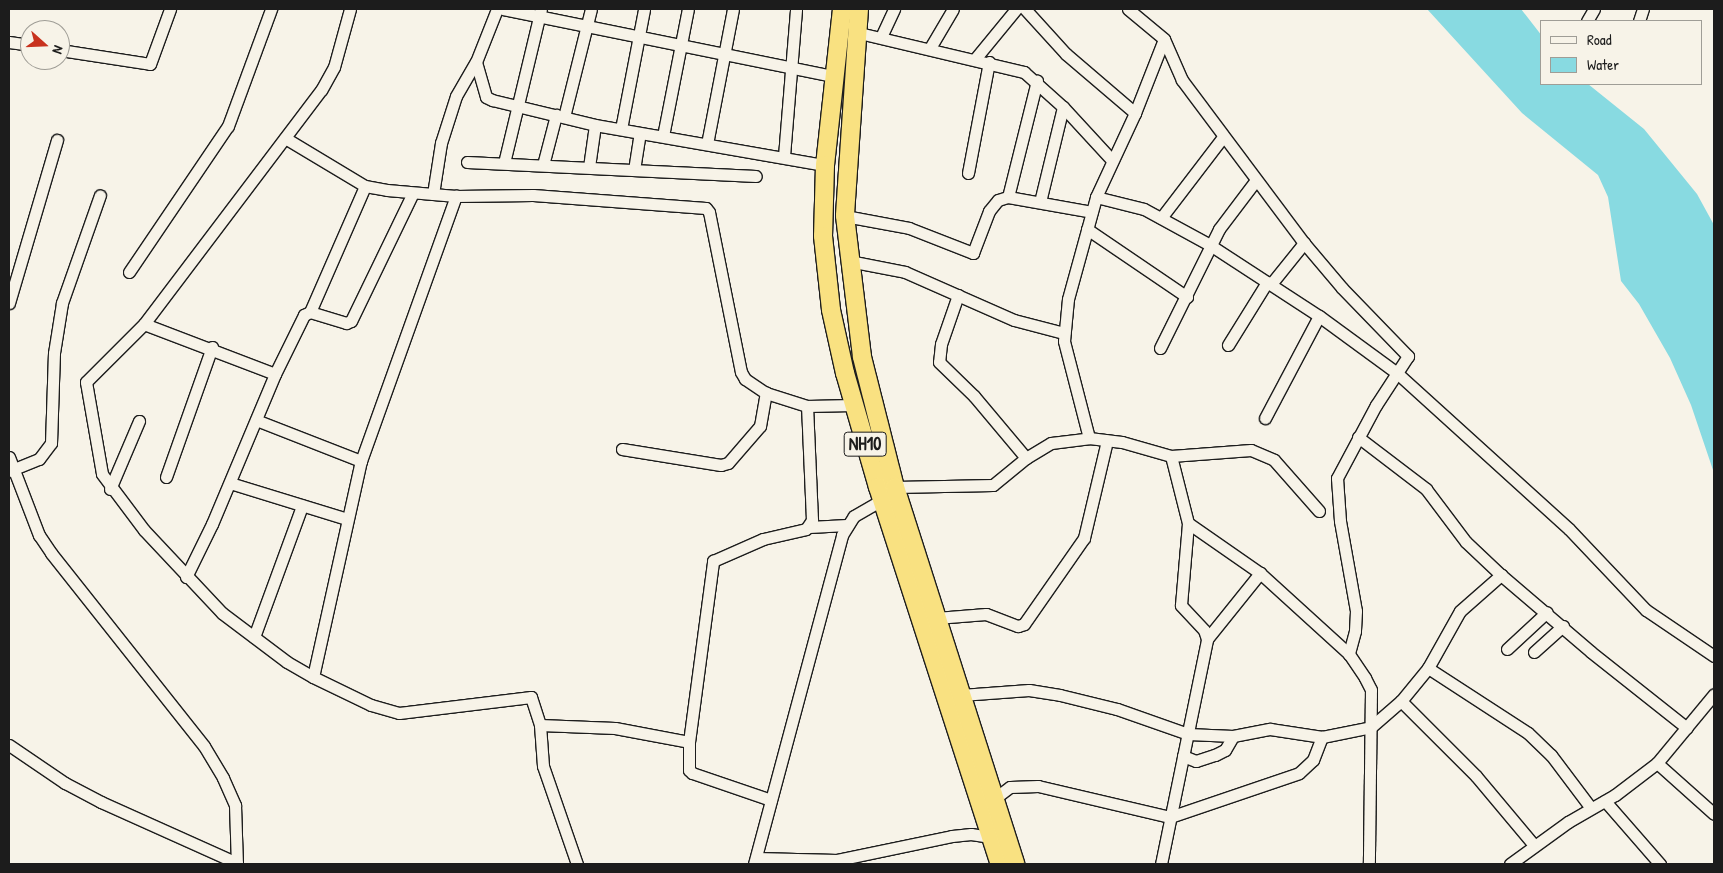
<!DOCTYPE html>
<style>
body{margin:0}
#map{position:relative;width:1723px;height:873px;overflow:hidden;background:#f7f3e8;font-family:"Patrick Hand",sans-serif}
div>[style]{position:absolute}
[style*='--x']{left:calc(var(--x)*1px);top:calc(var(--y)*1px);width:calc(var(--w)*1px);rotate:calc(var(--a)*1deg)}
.water>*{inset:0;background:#88dae1}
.roads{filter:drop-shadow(1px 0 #1c1c1c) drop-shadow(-1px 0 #1c1c1c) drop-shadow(0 1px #1c1c1c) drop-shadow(0 -1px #1c1c1c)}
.minor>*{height:11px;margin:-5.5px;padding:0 5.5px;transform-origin:5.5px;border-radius:5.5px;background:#f7f3e8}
.trunk>*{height:18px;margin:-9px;padding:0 9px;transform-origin:9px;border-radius:9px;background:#f9e181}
span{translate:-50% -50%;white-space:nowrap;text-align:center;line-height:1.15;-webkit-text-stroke:5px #f7f3e8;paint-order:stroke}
.shield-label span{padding:1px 4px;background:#f7f3e8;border:1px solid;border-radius:4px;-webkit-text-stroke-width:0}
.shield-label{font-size:18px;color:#1c1c1c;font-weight:700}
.frame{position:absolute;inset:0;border:10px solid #1c1c1c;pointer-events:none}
.legend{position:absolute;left:1540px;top:20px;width:162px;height:65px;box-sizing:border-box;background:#f7f3e8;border:1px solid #9f9d96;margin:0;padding:6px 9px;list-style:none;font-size:15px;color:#1c1c1c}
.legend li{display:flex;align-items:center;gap:10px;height:25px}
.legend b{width:25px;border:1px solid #9f9d96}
.north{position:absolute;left:20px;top:20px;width:50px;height:50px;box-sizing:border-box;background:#f7f3e8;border:1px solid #9f9d96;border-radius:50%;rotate:110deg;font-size:14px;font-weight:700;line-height:20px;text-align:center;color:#1c1c1c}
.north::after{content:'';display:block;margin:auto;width:18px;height:22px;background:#c8321e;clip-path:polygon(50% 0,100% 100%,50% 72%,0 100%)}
</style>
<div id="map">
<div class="water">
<i style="clip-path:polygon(1427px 9px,1521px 9px,1542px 36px,1542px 84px,1588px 84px,1644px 129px,1697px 194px,1714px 225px,1714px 473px,1691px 405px,1670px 358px,1639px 304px,1621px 281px,1608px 197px,1598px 175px,1522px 113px)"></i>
</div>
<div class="roads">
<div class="minor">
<i style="--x:350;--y:9;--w:60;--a:105.4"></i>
<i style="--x:334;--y:67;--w:26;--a:119"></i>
<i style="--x:321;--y:90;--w:293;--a:127.1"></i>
<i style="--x:144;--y:324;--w:82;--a:135"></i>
<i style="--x:86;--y:382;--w:93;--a:80.1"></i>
<i style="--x:102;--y:474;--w:70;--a:53.1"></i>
<i style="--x:144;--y:530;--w:114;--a:46.8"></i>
<i style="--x:222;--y:613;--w:81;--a:37"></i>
<i style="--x:287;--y:662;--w:30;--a:30"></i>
<i style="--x:313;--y:677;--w:64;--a:25.8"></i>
<i style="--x:371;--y:705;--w:29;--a:16"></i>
<i style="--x:399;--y:713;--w:133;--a:-6.9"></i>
<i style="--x:531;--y:697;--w:29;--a:72"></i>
<i style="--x:540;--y:725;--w:41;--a:85.8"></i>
<i style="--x:543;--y:766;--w:104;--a:70.9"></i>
<i style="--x:503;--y:9;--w:337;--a:11.5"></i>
<i style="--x:1025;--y:9;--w:61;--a:47.7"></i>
<i style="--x:1066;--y:54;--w:91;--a:40.5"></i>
<i style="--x:1128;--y:9;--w:47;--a:39.8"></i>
<i style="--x:1164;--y:39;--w:45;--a:66.3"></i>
<i style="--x:1182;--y:80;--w:204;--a:53.2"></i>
<i style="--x:1304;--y:243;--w:59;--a:49.8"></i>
<i style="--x:1342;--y:288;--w:95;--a:45.9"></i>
<i style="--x:1408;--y:356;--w:59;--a:123.1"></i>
<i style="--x:1376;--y:405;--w:83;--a:118.1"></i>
<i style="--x:1337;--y:478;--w:43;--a:86"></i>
<i style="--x:1340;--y:521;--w:91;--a:79.9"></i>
<i style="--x:1356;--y:611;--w:20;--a:93"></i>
<i style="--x:1355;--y:631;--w:24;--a:105"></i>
<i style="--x:1587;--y:21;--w:14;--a:-60"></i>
<i style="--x:1639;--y:21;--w:13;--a:-72"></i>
<i style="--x:855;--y:32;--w:174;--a:13.3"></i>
<i style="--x:1024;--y:72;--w:52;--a:41.9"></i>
<i style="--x:1063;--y:107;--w:71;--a:47.3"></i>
<i style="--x:881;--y:37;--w:31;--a:-65"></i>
<i style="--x:9;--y:42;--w:21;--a:8"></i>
<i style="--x:930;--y:48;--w:45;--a:-59.5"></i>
<i style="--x:60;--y:50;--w:91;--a:8.8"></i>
<i style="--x:150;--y:64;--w:59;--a:-70"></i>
<i style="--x:975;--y:59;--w:65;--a:-50.6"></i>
<i style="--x:476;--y:62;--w:36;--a:74"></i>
<i style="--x:486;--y:97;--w:7;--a:27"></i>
<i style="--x:492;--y:100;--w:106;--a:13.6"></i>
<i style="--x:595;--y:125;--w:233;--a:9.9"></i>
<i style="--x:564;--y:117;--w:111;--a:-76"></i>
<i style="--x:621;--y:129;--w:122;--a:-79.1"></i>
<i style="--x:663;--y:136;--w:129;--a:-78.9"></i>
<i style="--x:285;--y:138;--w:93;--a:31"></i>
<i style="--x:365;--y:186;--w:22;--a:10"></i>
<i style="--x:387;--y:190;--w:69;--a:5"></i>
<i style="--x:456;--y:196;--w:77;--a:-0.7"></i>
<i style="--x:533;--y:195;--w:173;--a:4.3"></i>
<i style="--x:706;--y:208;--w:5;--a:53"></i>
<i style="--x:709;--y:212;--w:163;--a:78.7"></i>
<i style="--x:741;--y:372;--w:8;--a:60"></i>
<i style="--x:745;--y:379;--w:25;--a:34"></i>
<i style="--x:766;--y:393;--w:43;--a:17.6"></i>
<i style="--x:807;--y:406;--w:46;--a:-1.2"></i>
<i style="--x:707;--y:144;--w:137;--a:-79.1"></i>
<i style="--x:784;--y:156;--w:147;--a:-85.3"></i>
<i style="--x:467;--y:162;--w:289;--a:2.8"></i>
<i style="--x:504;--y:163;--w:158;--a:-76.5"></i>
<i style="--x:543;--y:165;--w:52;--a:-75.4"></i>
<i style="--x:589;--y:167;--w:42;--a:-81.9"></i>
<i style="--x:634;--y:170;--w:37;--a:-81"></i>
<i style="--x:968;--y:173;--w:113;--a:-79.3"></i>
<i style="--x:433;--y:194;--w:52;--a:-81.1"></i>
<i style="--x:441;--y:143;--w:49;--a:-72.3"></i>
<i style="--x:456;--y:96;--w:39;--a:-60"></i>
<i style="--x:476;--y:62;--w:57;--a:-68.4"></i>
<i style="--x:1008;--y:197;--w:120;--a:-76"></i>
<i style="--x:1096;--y:197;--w:49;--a:14"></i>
<i style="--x:1144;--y:209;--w:75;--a:28.6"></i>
<i style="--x:1210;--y:245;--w:130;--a:33.1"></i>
<i style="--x:1319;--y:316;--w:97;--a:36.2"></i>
<i style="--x:1397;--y:373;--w:232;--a:42.2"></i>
<i style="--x:1569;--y:529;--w:112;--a:46.5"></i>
<i style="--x:1646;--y:610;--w:82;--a:34.1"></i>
<i style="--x:1040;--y:202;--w:98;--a:-76.4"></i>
<i style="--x:845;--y:216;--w:65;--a:10.6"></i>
<i style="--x:909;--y:228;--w:69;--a:21.3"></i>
<i style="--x:973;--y:253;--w:45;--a:-69.1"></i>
<i style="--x:989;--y:211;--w:14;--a:-51"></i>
<i style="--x:998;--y:200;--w:10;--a:-17"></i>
<i style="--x:1008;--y:197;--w:85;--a:10.1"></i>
<i style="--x:1161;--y:218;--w:102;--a:-52.6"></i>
<i style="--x:1087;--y:229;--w:121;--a:34.2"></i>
<i style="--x:849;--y:261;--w:57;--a:11.1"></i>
<i style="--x:905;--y:272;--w:119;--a:23.8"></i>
<i style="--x:1014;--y:320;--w:52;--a:14.6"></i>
<i style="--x:129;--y:272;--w:176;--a:-55.9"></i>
<i style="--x:228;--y:126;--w:125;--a:-69.8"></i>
<i style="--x:1271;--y:284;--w:53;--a:-51.2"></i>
<i style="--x:958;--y:295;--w:52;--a:109.1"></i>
<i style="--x:941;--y:344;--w:18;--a:96"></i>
<i style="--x:939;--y:362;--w:49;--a:44.2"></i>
<i style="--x:974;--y:396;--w:81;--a:50"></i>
<i style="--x:9;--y:303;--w:170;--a:-73.6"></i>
<i style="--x:310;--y:312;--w:137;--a:-66.4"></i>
<i style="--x:144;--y:324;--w:140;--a:20.9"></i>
<i style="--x:1228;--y:345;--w:74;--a:-58.2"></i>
<i style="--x:1160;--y:348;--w:133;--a:-63.6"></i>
<i style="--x:1219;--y:229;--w:61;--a:-52.9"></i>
<i style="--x:1265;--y:418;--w:115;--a:-62.1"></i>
<i style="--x:256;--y:420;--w:113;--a:21.3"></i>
<i style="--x:1358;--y:437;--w:86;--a:37.4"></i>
<i style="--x:1426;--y:489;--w:66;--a:53"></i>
<i style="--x:1466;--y:542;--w:48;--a:43.3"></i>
<i style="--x:1501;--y:575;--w:118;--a:40.5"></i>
<i style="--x:1591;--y:652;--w:122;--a:38.4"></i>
<i style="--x:1089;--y:438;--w:100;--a:-104.5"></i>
<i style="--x:1064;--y:341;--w:42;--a:-84.6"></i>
<i style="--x:1068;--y:299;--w:106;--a:-74.6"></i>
<i style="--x:1096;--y:197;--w:93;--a:-65.1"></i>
<i style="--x:1135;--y:113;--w:79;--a:-68.6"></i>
<i style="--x:622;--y:449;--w:100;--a:9.2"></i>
<i style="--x:721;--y:465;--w:7;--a:-16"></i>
<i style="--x:728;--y:463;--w:49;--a:-49.1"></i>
<i style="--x:760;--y:426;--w:34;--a:-80"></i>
<i style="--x:1171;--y:456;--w:80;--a:-4.3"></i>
<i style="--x:1251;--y:450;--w:25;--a:23"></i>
<i style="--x:1274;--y:460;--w:68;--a:48.6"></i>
<i style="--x:9;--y:457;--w:84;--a:69"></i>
<i style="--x:39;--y:535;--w:22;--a:56"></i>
<i style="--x:51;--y:553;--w:246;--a:51.6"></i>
<i style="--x:204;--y:746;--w:37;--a:59"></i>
<i style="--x:223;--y:778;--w:30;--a:66"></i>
<i style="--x:235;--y:805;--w:59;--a:88.1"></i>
<i style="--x:9;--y:471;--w:32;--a:-22"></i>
<i style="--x:39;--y:459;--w:20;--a:-53"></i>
<i style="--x:51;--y:443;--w:90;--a:-88.1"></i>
<i style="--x:54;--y:353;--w:51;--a:-80.9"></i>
<i style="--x:62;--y:303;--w:114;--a:-70.6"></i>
<i style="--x:166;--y:477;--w:138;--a:-70.5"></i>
<i style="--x:230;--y:483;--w:122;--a:17.1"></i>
<i style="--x:895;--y:487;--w:98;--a:-1.2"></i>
<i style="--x:993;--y:485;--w:43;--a:-39.3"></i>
<i style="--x:1026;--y:458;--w:29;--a:-31"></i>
<i style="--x:1051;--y:443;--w:38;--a:-7"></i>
<i style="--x:1089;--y:438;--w:33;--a:7"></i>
<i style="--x:1122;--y:442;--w:51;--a:15.9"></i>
<i style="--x:1171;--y:456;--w:69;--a:75.8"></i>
<i style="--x:1188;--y:523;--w:88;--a:34.8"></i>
<i style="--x:1260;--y:573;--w:120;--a:42.3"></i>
<i style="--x:1349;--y:654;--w:29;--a:56"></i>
<i style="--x:1365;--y:678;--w:13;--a:63"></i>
<i style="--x:1371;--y:690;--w:174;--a:90.7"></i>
<i style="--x:110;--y:489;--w:74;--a:-66.9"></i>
<i style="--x:809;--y:527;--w:38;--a:-3"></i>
<i style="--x:186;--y:577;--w:59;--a:-63.9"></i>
<i style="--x:212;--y:524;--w:163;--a:-67.2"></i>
<i style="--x:275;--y:374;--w:66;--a:-63.8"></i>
<i style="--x:304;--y:315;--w:7;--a:-27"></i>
<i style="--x:310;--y:312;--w:38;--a:17"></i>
<i style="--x:346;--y:323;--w:5;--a:-22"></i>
<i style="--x:351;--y:321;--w:142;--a:-64.2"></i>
<i style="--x:936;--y:618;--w:50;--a:-4.6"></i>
<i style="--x:986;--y:614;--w:34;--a:21"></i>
<i style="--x:1018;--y:626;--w:6;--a:-18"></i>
<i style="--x:1024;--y:624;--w:105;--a:-55.1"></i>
<i style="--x:1084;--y:538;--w:100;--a:-76.7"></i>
<i style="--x:254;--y:637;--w:140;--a:-69.9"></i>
<i style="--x:1207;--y:639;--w:85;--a:-51.2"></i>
<i style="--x:1507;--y:649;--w:54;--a:-42.8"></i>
<i style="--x:1534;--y:652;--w:39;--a:-42"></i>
<i style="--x:1428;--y:668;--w:119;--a:33"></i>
<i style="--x:1528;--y:733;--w:32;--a:44"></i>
<i style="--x:1551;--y:755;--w:66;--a:53"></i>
<i style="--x:313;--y:677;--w:221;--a:-77.5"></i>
<i style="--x:361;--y:461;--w:282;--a:-70.3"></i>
<i style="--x:961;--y:695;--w:68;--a:-4.2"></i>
<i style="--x:1029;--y:690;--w:31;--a:9"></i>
<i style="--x:1060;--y:695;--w:59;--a:13.8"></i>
<i style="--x:1117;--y:709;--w:75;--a:19.4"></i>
<i style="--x:1188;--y:734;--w:45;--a:2.5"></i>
<i style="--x:1233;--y:736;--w:38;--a:-11"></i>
<i style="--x:1270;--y:729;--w:53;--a:8.7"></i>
<i style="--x:1322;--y:737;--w:50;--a:-11.5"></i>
<i style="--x:1371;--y:727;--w:40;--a:-41"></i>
<i style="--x:1401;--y:701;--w:43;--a:-50.7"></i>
<i style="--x:1428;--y:668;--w:65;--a:-60.7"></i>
<i style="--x:1460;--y:611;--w:55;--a:-41.3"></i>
<i style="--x:1401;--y:701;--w:106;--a:45"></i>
<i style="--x:1476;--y:776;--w:90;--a:50"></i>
<i style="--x:540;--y:725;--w:75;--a:2.3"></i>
<i style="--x:615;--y:728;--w:75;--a:10.7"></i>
<i style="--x:9;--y:745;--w:68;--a:34.2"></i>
<i style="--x:65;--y:783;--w:41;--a:27.8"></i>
<i style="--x:101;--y:802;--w:149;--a:24.2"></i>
<i style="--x:1183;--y:756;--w:14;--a:21"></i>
<i style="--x:1196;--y:761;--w:20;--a:-18"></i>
<i style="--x:1215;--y:755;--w:11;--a:-27"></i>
<i style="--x:1225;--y:750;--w:16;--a:-60"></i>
<i style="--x:1657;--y:763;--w:76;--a:41.8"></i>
<i style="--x:771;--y:800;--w:83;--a:-161.1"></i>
<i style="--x:692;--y:773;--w:4;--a:-135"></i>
<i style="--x:689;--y:770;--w:28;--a:-90"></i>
<i style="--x:689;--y:742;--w:183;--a:-82.4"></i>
<i style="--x:713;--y:561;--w:55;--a:-23.7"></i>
<i style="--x:763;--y:539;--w:44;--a:-13.1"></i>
<i style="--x:806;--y:529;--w:11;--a:-56"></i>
<i style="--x:812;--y:520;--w:114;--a:-92.5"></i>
<i style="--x:1605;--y:801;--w:84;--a:48.9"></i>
<i style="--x:990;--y:802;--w:25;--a:-37"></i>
<i style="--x:1010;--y:787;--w:28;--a:-2"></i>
<i style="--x:1038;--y:786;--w:136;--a:13.2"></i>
<i style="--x:1170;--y:817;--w:136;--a:-18.8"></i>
<i style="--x:1299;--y:773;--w:19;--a:-43"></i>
<i style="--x:1313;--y:760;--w:25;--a:-69"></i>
<i style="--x:756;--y:858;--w:81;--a:1.4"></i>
<i style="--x:837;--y:860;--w:117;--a:-11.8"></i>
<i style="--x:952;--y:836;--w:19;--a:-6"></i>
<i style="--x:971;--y:834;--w:20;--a:9"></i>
<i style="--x:754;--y:864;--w:341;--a:-75"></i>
<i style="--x:842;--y:535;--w:22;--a:-58"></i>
<i style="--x:854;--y:516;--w:32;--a:-30"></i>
<i style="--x:1161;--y:864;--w:230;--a:-78.4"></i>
<i style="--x:1207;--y:639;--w:9;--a:-108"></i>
<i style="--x:1204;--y:630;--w:34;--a:-133"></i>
<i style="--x:1181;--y:605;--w:82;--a:-85.1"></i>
<i style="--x:1510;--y:864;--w:72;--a:-35.9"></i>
<i style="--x:1568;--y:822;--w:54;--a:-29.9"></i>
<i style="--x:1615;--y:795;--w:53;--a:-37.3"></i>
<i style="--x:1657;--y:763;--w:89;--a:-50.4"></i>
</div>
<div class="trunk">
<i style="--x:842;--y:9;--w:157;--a:96.2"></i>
<i style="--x:825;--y:165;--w:71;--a:91.6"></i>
<i style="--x:823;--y:236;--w:74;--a:83.8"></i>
<i style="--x:831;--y:310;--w:65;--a:77.5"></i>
<i style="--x:845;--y:373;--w:119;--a:73.9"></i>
<i style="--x:878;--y:487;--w:396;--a:72.1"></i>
<i style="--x:859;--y:9;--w:207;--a:93.9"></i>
<i style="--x:845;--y:216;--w:142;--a:83.1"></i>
<i style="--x:862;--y:357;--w:134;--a:75.8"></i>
<i style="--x:895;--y:487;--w:396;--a:72.3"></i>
</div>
</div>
<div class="shield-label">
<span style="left:865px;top:444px">NH10</span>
</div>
<div class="frame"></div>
<ul class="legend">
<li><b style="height:6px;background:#f7f3e8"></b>Road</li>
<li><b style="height:14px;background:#88dae1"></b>Water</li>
</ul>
<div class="north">N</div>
</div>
